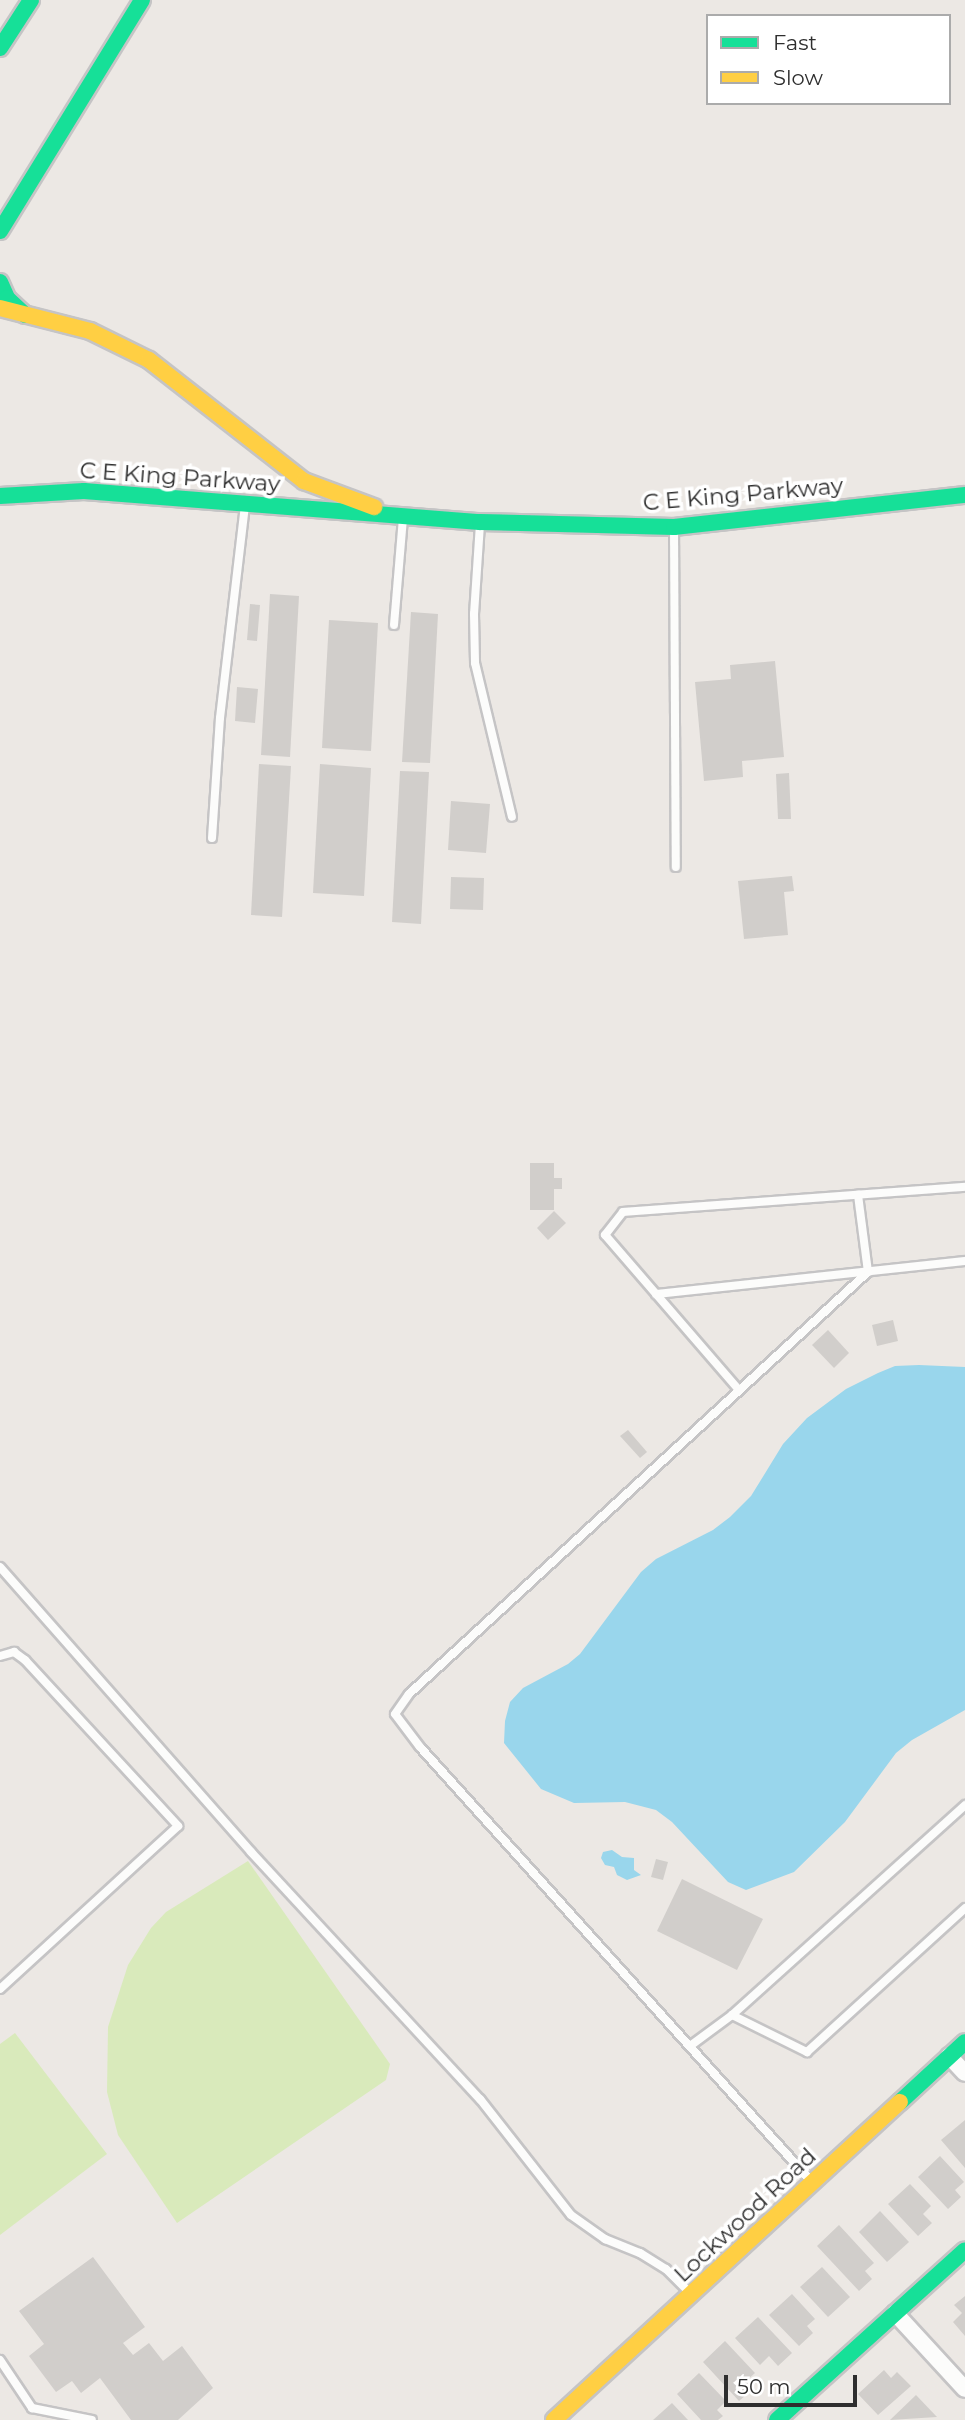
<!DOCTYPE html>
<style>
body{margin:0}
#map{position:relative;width:965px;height:2420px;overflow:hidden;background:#ece8e4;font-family:Montserrat,sans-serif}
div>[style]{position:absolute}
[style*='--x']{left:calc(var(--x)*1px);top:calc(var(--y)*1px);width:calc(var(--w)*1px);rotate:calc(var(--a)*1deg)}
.pitch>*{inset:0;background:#d9eabb}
.water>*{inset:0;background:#99d6ec}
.building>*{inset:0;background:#d1cecb}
.roads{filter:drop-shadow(2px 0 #c5c4c5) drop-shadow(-2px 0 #c5c4c5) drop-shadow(0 2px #c5c4c5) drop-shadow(0 -2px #c5c4c5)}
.lane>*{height:8px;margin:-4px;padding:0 4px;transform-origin:4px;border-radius:4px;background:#fcfcfb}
.street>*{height:16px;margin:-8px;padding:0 8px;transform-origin:8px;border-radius:8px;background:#fcfcfb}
.fast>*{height:16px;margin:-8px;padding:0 8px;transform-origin:8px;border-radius:8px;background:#16e098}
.slow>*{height:16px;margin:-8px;padding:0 8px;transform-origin:8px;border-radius:8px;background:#ffcf43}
span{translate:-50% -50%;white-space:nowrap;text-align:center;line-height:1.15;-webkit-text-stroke:7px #fff;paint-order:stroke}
.street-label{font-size:23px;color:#2e2e2e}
.legend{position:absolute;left:706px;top:14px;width:245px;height:91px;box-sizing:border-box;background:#fff;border:2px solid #ababab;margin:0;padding:9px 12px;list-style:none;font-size:21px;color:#2e2e2e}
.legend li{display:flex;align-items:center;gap:14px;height:35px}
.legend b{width:35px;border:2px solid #ababab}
.scale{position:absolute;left:724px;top:2375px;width:133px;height:32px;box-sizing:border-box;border:4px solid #2e2e2e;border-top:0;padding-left:9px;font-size:21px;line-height:24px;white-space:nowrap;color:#2e2e2e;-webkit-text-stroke:5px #fff;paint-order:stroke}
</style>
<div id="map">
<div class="pitch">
<i style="clip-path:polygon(248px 1861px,390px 2064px,386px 2080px,177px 2223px,118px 2135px,107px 2092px,108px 2027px,128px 1965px,151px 1928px,166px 1912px)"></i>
<i style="clip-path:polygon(15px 2033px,107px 2154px,0 2235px,0 2044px)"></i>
</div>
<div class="water">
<i style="clip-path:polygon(919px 1365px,965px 1367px,965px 1710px,912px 1740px,896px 1753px,845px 1822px,794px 1872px,746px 1890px,728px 1882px,672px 1822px,656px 1810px,625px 1802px,574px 1803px,541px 1789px,504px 1743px,505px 1721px,510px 1702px,523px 1688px,568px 1664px,580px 1654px,641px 1572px,656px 1559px,713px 1530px,730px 1517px,751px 1496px,783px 1444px,807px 1418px,846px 1389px,878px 1373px,895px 1366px)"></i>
<i style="clip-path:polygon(612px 1850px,622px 1857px,634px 1858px,634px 1870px,641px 1875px,627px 1880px,617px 1875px,614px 1867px,605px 1865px,601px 1858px,603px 1852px)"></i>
</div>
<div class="building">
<i style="clip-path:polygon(270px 594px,299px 596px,290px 757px,261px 755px)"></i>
<i style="clip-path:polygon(250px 604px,260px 605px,257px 641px,247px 640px)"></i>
<i style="clip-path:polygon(411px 612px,438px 614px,430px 763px,402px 762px)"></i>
<i style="clip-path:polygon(329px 620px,378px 623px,371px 751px,322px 748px)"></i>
<i style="clip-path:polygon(775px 661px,784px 757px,742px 761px,743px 777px,704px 781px,695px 682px,731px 679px,730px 665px)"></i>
<i style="clip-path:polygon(237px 687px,258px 689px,255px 723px,235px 721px)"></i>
<i style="clip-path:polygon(259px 764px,291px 766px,282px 917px,251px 915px)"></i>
<i style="clip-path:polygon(320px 764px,371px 768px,364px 896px,313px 893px)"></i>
<i style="clip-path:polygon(400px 771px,429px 772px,421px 924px,392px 922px)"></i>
<i style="clip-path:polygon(789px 773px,791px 819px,778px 819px,776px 774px)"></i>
<i style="clip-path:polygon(451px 801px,490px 804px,486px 853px,448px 850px)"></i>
<i style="clip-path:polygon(792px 876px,794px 891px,784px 892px,788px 935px,744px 939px,738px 881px)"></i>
<i style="clip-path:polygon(451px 877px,484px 878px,483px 910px,450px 909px)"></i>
<i style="clip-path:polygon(530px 1163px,554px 1163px,554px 1178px,562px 1178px,562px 1189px,554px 1189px,554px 1210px,530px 1210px)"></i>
<i style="clip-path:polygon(554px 1211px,566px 1223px,548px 1240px,537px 1228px)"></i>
<i style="clip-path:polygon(893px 1320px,898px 1341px,877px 1346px,872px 1325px)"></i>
<i style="clip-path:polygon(828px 1330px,849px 1353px,834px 1368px,812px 1345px)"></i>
<i style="clip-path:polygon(628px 1430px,647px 1452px,640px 1458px,620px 1436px)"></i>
<i style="clip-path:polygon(656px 1859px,668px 1862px,663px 1880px,651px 1877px)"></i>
<i style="clip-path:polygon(682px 1879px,763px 1919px,737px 1970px,657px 1931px)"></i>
<i style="clip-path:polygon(965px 2120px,965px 2168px,941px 2140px)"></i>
<i style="clip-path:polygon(940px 2156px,964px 2182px,955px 2190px,961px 2197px,948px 2209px,918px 2177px)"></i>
<i style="clip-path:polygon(910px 2184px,931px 2206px,923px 2214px,932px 2223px,918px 2236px,888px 2204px)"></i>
<i style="clip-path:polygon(880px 2211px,909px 2242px,887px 2262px,859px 2232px)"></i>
<i style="clip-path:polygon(839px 2225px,874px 2263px,865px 2271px,872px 2279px,859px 2291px,817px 2246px)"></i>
<i style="clip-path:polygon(93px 2257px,145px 2327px,123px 2343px,133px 2355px,149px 2343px,163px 2361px,182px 2346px,213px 2388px,178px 2420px,131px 2420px,100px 2378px,81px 2393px,72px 2381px,56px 2392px,29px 2356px,44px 2344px,19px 2311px)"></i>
<i style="clip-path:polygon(822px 2267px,850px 2297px,828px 2317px,800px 2287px)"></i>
<i style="clip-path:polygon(792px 2294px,815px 2319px,807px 2326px,813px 2333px,799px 2346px,769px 2315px)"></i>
<i style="clip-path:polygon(965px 2296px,965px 2336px,953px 2322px,962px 2313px,954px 2305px)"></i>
<i style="clip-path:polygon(758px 2317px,792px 2353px,778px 2366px,769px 2356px,760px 2365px,735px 2338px)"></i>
<i style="clip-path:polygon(725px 2341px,755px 2373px,746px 2381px,753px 2389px,739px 2401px,703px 2362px)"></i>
<i style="clip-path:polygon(884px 2370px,891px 2378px,897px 2372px,911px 2386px,878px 2415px,858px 2394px)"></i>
<i style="clip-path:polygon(699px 2373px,726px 2401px,717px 2410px,723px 2416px,718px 2420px,701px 2420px,677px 2394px)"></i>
<i style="clip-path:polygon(916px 2395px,937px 2417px,890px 2420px)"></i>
<i style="clip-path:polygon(672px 2403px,688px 2420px,653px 2420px)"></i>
</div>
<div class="roads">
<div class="lane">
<i style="--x:480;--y:524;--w:90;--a:93.8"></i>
<i style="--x:474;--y:614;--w:49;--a:88.8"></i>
<i style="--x:475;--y:663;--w:158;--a:76.5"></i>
<i style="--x:674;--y:527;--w:340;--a:89.7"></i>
<i style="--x:394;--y:625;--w:108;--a:-85.2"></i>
<i style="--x:212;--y:838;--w:120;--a:-86.2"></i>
<i style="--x:220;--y:718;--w:215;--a:-83.3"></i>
<i style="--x:656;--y:1294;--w:311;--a:-6.1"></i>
<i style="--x:739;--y:1390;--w:205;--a:-130.8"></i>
<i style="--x:605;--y:1235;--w:29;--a:-52"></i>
<i style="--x:623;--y:1212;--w:343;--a:-4.2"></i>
<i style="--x:0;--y:1567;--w:380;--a:48.6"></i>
<i style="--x:251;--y:1852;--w:337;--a:47.2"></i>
<i style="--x:480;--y:2099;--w:147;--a:51.9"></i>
<i style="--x:571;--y:2215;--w:42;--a:35.2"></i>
<i style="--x:605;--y:2239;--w:38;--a:22"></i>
<i style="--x:640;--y:2253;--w:31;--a:32"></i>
<i style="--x:666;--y:2269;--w:34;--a:45"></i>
<i style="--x:0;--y:1656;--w:15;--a:-16"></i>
<i style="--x:14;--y:1652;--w:14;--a:36"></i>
<i style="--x:25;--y:1660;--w:226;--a:47.3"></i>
<i style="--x:178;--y:1826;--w:241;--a:137.5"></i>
<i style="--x:732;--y:2015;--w:314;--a:-42"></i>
<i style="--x:690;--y:2046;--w:52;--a:-36.4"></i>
<i style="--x:732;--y:2015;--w:84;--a:26.3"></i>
<i style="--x:807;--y:2052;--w:214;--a:-42.3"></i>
<i style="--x:810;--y:2180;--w:583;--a:-132.01"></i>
<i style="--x:420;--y:1747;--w:41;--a:-127.1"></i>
<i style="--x:395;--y:1714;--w:24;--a:-55"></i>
<i style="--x:409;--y:1694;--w:624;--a:-42.6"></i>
<i style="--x:868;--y:1272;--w:78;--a:-97.4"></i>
<i style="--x:0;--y:2360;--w:58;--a:56.3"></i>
<i style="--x:32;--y:2408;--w:61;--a:11.3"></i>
</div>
<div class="street">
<i style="--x:949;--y:2056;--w:23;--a:47"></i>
<i style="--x:895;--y:2313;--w:103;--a:47.4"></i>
</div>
<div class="fast">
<i style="--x:0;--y:48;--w:57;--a:-57.1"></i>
<i style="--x:0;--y:231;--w:271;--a:-58.4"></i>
<i style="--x:0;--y:282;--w:17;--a:66"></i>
<i style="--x:7;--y:298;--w:25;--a:43"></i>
<i style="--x:0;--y:496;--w:84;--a:-3.4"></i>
<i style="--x:84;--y:491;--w:397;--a:4.5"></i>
<i style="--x:480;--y:522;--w:194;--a:1.5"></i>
<i style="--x:674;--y:527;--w:293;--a:-6.3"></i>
<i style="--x:900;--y:2102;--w:88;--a:-42.7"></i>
<i style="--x:777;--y:2420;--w:253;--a:-42.1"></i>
</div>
<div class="slow">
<i style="--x:0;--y:308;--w:93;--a:14.3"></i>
<i style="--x:90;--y:331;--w:66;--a:26.2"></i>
<i style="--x:149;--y:360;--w:197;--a:38"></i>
<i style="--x:304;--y:481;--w:75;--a:20.4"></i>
<i style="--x:554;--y:2420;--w:470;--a:-42.6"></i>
</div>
</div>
<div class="street-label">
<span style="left:180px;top:477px;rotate:4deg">C E King Parkway</span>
<span style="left:743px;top:494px;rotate:-5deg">C E King Parkway</span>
<span style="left:745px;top:2215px;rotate:-43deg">Lockwood Road</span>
</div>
<ul class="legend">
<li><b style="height:9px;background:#16e098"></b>Fast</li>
<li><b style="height:9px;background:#ffcf43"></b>Slow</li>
</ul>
<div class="scale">50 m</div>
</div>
